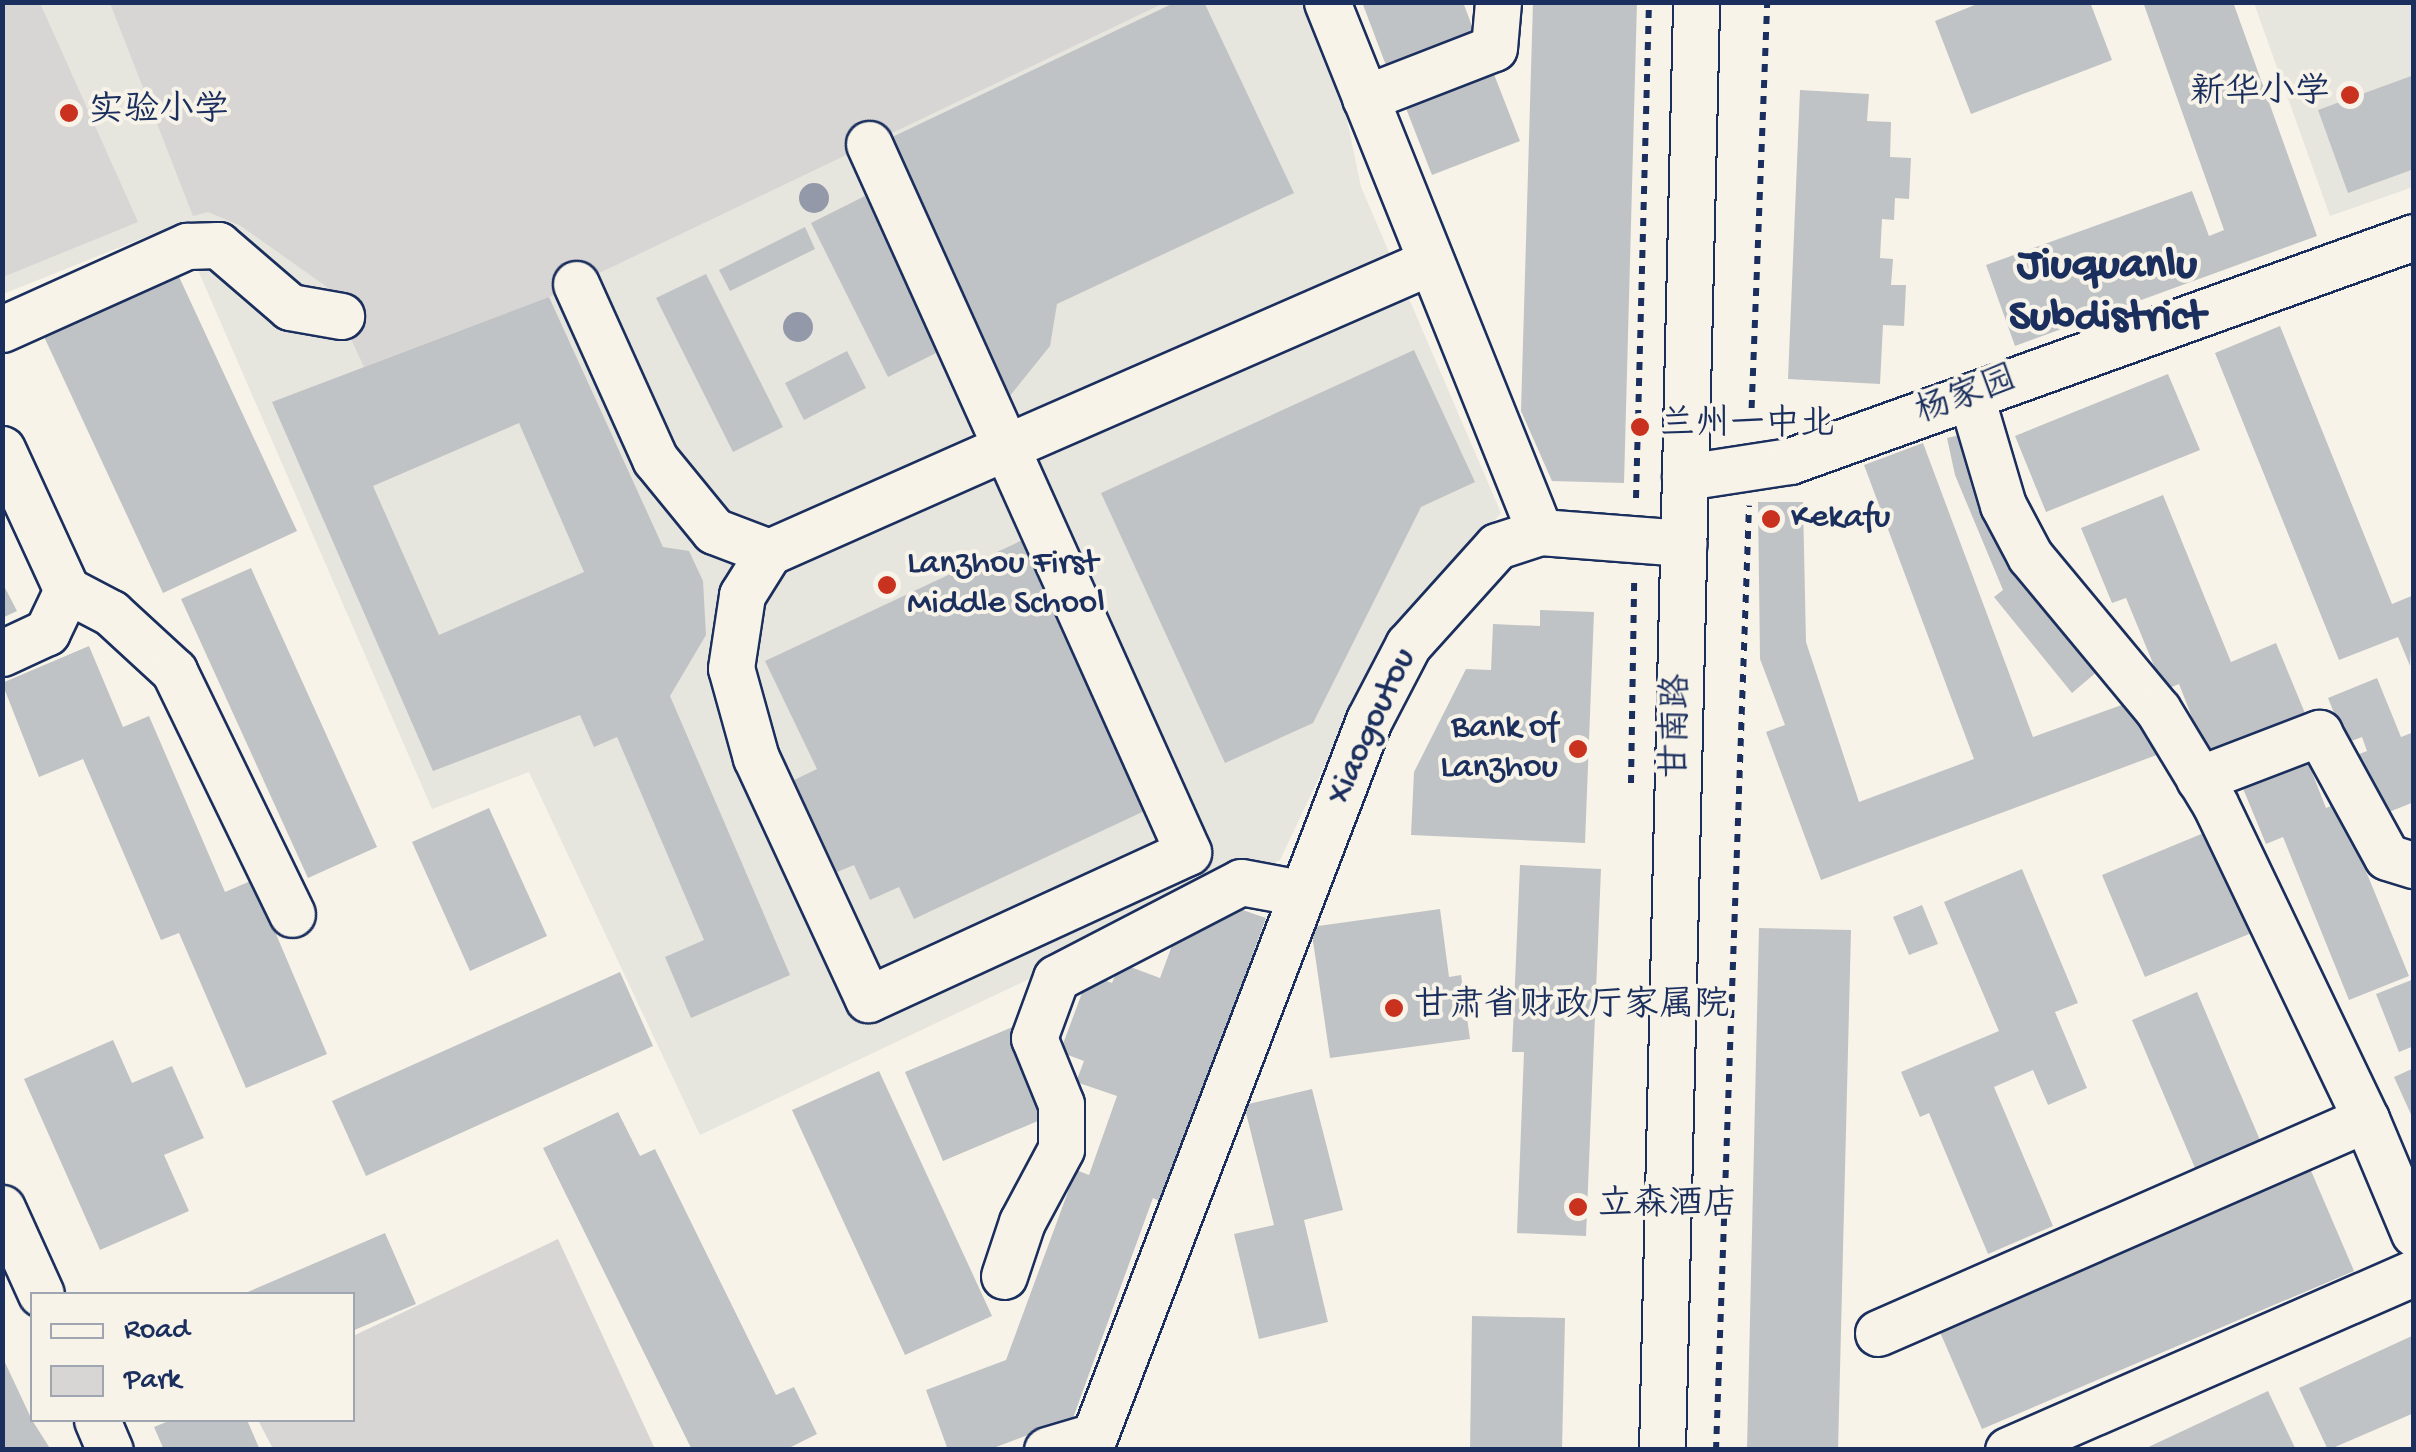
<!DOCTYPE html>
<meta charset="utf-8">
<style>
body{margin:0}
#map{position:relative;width:2416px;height:1452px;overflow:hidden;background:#f7f3e8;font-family:"Gochi Hand","LXGW WenKai TC",sans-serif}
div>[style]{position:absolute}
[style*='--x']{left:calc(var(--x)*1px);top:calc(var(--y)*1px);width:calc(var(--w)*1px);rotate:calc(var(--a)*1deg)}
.built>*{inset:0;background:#e6e5de}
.green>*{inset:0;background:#d7d6d4}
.building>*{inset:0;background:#c0c3c5}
.path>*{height:6px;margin-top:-3px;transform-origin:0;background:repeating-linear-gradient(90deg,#1b2f5e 0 8px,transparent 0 16px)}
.roads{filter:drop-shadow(2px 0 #1b2f5e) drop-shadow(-2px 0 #1b2f5e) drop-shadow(0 2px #1b2f5e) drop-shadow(0 -2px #1b2f5e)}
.minor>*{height:45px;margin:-22.5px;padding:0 22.5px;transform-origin:22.5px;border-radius:22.5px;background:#f7f3e8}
.trees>*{width:30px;height:30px;margin:-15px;border-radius:50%;background:#9399a9}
.dots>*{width:28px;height:28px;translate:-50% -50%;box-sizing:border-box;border:5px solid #f7f3e8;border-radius:50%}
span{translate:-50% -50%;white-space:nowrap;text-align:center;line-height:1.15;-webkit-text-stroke:8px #f7f3e8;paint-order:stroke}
.poi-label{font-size:35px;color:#1b2f5e}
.right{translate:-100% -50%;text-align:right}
.left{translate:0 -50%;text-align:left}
.street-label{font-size:35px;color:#1b2f5e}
.district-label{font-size:45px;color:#1b2f5e;font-weight:700}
.frame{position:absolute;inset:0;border:5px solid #1b2f5e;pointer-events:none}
.legend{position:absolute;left:30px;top:1292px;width:325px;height:130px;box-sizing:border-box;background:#f7f3e8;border:2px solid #9fa5b1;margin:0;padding:12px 18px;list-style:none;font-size:30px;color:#1b2f5e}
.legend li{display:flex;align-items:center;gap:20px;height:50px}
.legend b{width:50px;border:2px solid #9fa5b1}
</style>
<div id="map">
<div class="built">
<i style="clip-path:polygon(2px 3px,1305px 3px,1344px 105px,1361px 187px,1501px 513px,1376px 657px,1280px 860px,700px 1135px,529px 772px,432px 809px,178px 224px,3px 294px)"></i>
<i style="clip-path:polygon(2254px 3px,2413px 3px,2413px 187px,2330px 216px)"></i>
</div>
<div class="green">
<i style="clip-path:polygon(3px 2px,40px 3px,138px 222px,3px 277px)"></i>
<i style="clip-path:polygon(110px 3px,1164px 3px,549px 297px,364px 367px,327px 287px,241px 226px,208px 212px,193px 216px)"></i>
<i style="clip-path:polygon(558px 1239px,655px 1449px,273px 1449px,258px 1420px,352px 1420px,353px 1336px)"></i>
</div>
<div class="building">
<i style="clip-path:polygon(1176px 2px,1204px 2px,1294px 193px,1057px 304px,1050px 346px,1009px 397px,888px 139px)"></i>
<i style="clip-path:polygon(1362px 2px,1463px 2px,1475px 34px,1387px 68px)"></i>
<i style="clip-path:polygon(1533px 2px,1637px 2px,1624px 483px,1552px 481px,1521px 411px)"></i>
<i style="clip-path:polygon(1982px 2px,2090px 2px,2112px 60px,1971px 114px,1935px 21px)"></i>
<i style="clip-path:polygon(2143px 2px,2233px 2px,2317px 236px,2015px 346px,1986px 265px,2192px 191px,2209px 236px,2224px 230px)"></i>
<i style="clip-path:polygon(1490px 64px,1520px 141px,1432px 175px,1402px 98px)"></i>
<i style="clip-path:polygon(2414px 75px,2414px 169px,2348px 193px,2318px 110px)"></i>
<i style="clip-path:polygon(1800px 90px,1869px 94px,1867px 121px,1891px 122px,1890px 157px,1911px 158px,1909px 199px,1895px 198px,1894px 220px,1882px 219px,1880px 258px,1893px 259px,1891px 285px,1906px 285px,1904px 326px,1883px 325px,1880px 384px,1788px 379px)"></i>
<i style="clip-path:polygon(865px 196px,942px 350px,888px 377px,811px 223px)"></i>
<i style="clip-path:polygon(805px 227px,815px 249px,730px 291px,719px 270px)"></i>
<i style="clip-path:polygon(174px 266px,297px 531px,163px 593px,40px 328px)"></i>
<i style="clip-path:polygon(706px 274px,783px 427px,733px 452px,656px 298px)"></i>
<i style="clip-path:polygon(evenodd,549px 297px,663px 547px,689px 551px,703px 581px,706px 635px,670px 696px,790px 975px,691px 1018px,665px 957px,704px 940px,617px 737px,594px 747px,580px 715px,433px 771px,272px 402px,549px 297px,519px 423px,584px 572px,439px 635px,373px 486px,519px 423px)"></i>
<i style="clip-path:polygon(2280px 326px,2392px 604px,2414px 595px,2410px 666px,2398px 637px,2339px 660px,2215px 353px)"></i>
<i style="clip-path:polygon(1414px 350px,1475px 482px,1421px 507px,1313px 723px,1225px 763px,1101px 493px)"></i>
<i style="clip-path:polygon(847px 351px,866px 388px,804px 420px,785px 383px)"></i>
<i style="clip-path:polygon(2168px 374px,2200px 450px,2046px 512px,2015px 436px)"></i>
<i style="clip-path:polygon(1960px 435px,2099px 670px,2072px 693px,1994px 597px,2003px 590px,1955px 475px,1947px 438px)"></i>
<i style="clip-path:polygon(1923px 443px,2033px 737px,2141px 698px,2162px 753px,1821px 880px,1766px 732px,1785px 725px,1760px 659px,1758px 502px,1803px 502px,1806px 642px,1859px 802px,1974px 759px,1864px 465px)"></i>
<i style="clip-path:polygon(2163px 495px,2231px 662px,2276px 643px,2307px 718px,2208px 758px,2179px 684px,2164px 690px,2126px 598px,2112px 603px,2081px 528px)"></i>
<i style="clip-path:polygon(1029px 537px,1155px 806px,914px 919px,899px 887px,870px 900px,854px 865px,837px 872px,794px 780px,817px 769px,765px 661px)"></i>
<i style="clip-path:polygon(251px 568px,377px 847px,308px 878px,181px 599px)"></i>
<i style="clip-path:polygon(2px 582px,17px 611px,2px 618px)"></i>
<i style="clip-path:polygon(1540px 610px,1594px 612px,1585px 843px,1411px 835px,1414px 772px,1466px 669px,1491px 670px,1493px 624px,1540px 626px)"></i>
<i style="clip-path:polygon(89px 646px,123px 727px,149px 716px,225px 892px,253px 880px,327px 1054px,246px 1088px,179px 933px,161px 940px,83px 759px,39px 777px,2px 683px)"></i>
<i style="clip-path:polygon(2377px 678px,2401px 737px,2414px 732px,2414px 802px,2379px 816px,2354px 756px,2367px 751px,2362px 737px,2346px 743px,2328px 698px)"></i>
<i style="clip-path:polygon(2304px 752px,2326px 808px,2338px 803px,2409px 976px,2349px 1000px,2283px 837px,2266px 844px,2239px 779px)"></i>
<i style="clip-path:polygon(489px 808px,547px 936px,470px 971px,412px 842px)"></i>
<i style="clip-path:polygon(2211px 830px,2254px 932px,2145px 977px,2102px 875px)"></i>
<i style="clip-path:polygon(1520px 865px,1601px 869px,1586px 1236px,1517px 1233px,1524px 1052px,1512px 1052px)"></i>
<i style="clip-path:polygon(2022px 869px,2078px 1003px,2055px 1012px,2087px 1088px,2048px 1105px,2033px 1070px,1994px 1087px,2053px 1226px,1988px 1254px,1929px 1113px,1920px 1117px,1901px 1072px,1999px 1031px,1944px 902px)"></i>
<i style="clip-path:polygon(1228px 905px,1266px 918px,1162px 1202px,1153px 1198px,1073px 1418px,988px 1450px,948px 1450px,926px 1390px,1006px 1360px,1076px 1170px,1089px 1175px,1117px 1096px,1076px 1082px,1084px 1061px,1060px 1052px,1089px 974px,1112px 983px,1120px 963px,1160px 978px,1180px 924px,1202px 932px,1209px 912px,1224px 918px)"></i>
<i style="clip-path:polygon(1922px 905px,1938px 944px,1909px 955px,1893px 917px)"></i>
<i style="clip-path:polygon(1440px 909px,1449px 977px,1461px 975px,1470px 1039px,1330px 1058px,1311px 927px)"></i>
<i style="clip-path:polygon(1759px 928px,1851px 930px,1838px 1450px,1747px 1450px)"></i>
<i style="clip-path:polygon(620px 972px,653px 1046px,366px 1176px,332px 1101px)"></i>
<i style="clip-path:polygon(2414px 979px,2414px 1046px,2399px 1052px,2376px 994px)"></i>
<i style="clip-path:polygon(2197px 992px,2260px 1140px,2195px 1168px,2132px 1020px)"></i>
<i style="clip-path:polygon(1015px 1026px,1052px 1115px,943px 1161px,905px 1072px)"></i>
<i style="clip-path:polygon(113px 1040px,132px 1083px,172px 1066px,204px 1138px,164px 1155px,189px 1211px,100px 1250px,24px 1079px)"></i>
<i style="clip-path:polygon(2414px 1068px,2414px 1121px,2394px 1077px)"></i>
<i style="clip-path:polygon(879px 1071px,992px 1316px,905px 1355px,792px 1110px)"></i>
<i style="clip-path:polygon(1312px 1089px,1343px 1210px,1304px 1220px,1328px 1322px,1259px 1339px,1234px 1234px,1274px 1225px,1244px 1105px)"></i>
<i style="clip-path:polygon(618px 1112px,640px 1156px,655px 1149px,776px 1395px,794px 1387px,817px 1434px,785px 1450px,692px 1450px,543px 1148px)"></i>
<i style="clip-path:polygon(2309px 1166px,2354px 1271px,1982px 1429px,1936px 1323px)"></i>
<i style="clip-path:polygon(385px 1233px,416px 1304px,352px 1331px,352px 1294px,243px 1294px)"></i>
<i style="clip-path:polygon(1472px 1316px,1565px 1318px,1562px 1450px,1470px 1450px)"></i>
<i style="clip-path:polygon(2414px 1335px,2414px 1413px,2328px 1450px,2299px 1388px)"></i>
<i style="clip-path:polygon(2px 1356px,32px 1420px,51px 1450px,2px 1450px)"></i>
<i style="clip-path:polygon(2268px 1391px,2296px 1450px,2142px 1450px)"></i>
<i style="clip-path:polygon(171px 1420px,247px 1420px,260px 1450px,164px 1450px,154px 1427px)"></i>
</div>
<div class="path">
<i style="--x:1751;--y:424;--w:422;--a:-87.8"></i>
<i style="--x:1636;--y:498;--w:496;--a:-88.5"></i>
<i style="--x:1631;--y:783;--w:202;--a:-89.1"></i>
<i style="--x:1716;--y:1450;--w:945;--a:-88"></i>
</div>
<div class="roads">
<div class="minor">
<i style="--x:1327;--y:2;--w:571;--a:68.11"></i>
<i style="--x:1365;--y:98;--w:138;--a:-21.2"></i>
<i style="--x:1494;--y:48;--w:46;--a:-85"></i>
<i style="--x:869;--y:144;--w:333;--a:65.7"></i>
<i style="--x:1006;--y:447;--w:444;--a:65.8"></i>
<i style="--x:1188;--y:852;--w:352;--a:155.3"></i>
<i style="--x:868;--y:999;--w:266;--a:-114.9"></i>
<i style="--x:756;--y:758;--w:93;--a:-105.5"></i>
<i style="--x:731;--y:668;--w:74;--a:-81.4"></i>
<i style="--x:742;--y:595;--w:51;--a:-57.9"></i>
<i style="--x:769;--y:552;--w:259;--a:-23.9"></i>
<i style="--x:1006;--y:447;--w:460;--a:-23.6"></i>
<i style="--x:576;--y:284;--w:192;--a:65.7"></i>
<i style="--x:655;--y:459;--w:93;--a:50.7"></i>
<i style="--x:714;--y:531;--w:59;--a:20.9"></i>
<i style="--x:2;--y:329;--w:203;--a:-24.2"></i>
<i style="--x:187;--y:246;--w:31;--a:-2"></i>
<i style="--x:218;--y:245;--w:95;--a:40.7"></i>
<i style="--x:290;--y:307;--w:52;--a:10"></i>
<i style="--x:1971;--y:397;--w:113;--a:73.5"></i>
<i style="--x:2003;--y:505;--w:58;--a:62.1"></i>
<i style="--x:2030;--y:556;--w:200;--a:50.3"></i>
<i style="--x:2158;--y:710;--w:110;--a:58.8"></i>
<i style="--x:2215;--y:804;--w:349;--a:64.4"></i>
<i style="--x:2366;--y:1119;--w:124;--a:67.2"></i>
<i style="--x:2;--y:449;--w:155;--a:65.3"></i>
<i style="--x:67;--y:590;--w:47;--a:115.5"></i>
<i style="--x:47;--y:632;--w:50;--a:155"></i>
<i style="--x:1685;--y:477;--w:106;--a:-8.7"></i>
<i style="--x:1790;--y:461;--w:663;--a:-19.75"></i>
<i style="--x:67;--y:590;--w:50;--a:27.6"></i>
<i style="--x:111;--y:613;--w:86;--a:42.6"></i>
<i style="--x:174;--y:671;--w:270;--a:64.1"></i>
<i style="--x:2199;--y:779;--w:129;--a:-21"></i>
<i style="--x:2319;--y:733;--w:141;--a:61.3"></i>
<i style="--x:2387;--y:857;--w:28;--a:17"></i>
<i style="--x:2;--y:1208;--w:94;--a:65.6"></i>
<i style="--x:1004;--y:1276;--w:57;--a:-71.6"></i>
<i style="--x:1022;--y:1222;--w:83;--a:-61.9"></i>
<i style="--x:1061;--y:1149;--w:45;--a:-90"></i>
<i style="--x:1061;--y:1104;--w:71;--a:-112.2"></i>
<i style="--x:1034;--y:1038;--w:64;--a:-69.9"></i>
<i style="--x:1056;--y:978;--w:208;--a:-27.4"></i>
<i style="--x:1241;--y:882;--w:61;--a:10.4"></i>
<i style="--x:1878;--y:1333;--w:533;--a:-23.68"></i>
<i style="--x:97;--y:1420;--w:33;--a:67"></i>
<i style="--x:1047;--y:1450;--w:49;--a:-16.6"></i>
<i style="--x:1089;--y:1450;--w:782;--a:-69.02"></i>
<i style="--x:1369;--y:720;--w:85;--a:-62.5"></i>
<i style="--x:1408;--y:645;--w:133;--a:-48"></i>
<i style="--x:1497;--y:546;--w:45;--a:-18"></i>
<i style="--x:1540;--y:532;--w:144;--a:4.4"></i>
<i style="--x:1662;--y:1450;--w:1448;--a:-88.65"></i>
<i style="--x:2008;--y:1450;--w:443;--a:-23.6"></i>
</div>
</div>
<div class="trees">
<i style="left:814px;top:198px"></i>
<i style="left:798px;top:327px"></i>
</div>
<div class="dots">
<i style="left:2350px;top:95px;background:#c8321e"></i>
<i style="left:69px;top:113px;background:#c8321e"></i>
<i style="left:1640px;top:427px;background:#c8321e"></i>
<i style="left:1771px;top:519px;background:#c8321e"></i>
<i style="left:887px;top:585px;background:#c8321e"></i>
<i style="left:1578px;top:749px;background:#c8321e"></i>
<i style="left:1394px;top:1008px;background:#c8321e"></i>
<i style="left:1578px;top:1207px;background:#c8321e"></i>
</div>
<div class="poi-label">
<span class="right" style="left:2330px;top:95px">新华小学</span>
<span class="left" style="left:89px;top:113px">实验小学</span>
<span class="left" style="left:1660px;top:427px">兰州一中北</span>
<span class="left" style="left:1791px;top:519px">Kekafu</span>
<span class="left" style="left:907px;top:585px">Lanzhou First<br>Middle School</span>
<span class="right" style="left:1558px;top:749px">Bank of<br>Lanzhou</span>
<span class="left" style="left:1414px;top:1008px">甘肃省财政厅家属院</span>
<span class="left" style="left:1598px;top:1207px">立森酒店</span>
</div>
<div class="street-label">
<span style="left:1967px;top:398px;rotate:-20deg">杨家园</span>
<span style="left:1679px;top:726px;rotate:-89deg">甘南路</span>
<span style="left:1373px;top:727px;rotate:-65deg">Xiaogoutou</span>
</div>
<div class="district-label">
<span style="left:2107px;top:293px">Jiuquanlu<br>Subdistrict</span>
</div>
<div class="frame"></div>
<ul class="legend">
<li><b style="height:12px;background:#f7f3e8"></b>Road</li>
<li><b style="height:28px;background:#d7d6d4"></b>Park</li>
</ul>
</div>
